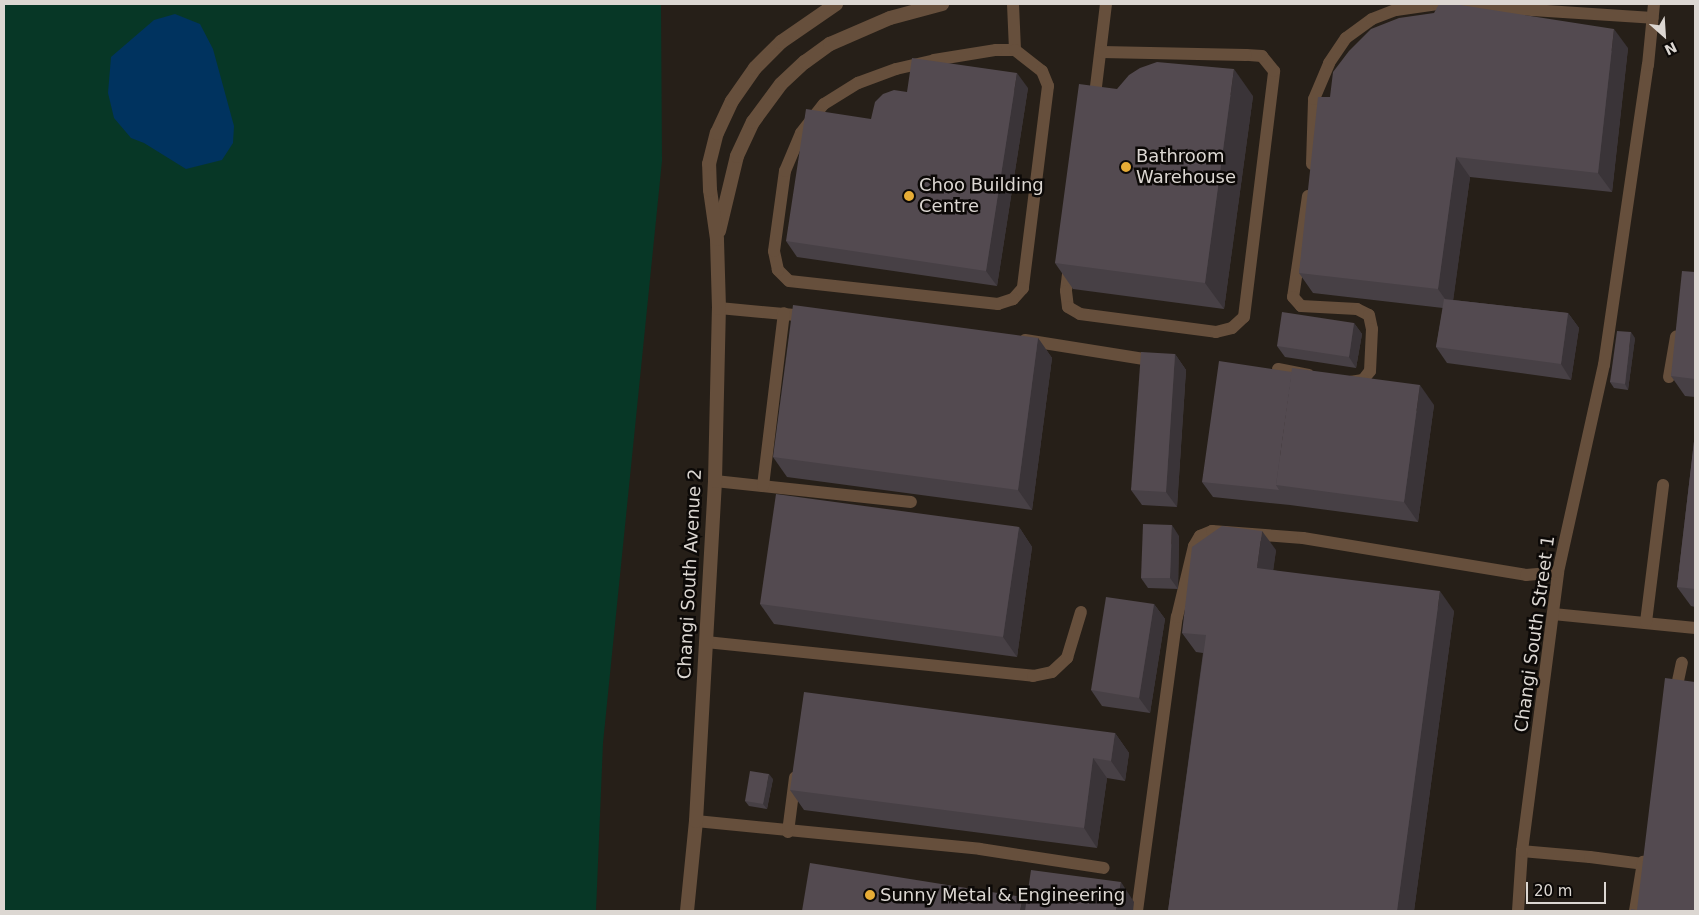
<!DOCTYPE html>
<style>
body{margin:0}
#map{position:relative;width:1699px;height:915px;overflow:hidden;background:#261f18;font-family:"DejaVu Sans",sans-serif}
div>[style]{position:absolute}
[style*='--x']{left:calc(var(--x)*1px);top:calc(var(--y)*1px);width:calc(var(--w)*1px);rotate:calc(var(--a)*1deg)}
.green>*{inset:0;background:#073726}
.water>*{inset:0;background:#00335f}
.service>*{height:12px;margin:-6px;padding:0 6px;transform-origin:6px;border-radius:6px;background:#664f3c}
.tertiary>*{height:14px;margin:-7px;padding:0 7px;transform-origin:7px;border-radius:7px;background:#664f3c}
.wall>*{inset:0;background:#474045}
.shaded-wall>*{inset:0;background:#3a3438}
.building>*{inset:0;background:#534a50}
.dots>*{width:14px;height:14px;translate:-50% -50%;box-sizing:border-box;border:2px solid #0c0907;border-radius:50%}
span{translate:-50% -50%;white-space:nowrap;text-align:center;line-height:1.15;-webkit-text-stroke:5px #0c0907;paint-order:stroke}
.poi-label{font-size:18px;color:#dcd7d2}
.left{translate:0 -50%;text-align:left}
.street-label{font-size:18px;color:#dcd7d2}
.frame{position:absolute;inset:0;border:5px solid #dcd7d2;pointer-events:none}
.north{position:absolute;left:1639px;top:10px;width:50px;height:50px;-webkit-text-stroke:4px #0c0907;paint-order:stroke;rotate:154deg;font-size:14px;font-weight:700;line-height:20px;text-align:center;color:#dcd7d2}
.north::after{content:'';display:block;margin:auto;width:18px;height:22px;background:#dcd7d2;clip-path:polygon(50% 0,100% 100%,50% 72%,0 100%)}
.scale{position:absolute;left:1526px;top:882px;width:80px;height:22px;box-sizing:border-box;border:2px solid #dcd7d2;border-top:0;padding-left:6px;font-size:15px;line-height:18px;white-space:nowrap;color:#dcd7d2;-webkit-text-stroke:4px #0c0907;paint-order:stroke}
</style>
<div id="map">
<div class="green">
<i style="clip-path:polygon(4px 4px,661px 4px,662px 161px,603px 743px,596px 911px,4px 911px)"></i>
</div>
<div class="water">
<i style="clip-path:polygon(175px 14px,200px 24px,213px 49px,234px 126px,233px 143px,222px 160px,186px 169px,144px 143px,131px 138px,114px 118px,108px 93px,111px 57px,154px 20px)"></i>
</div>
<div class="service">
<i style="--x:1013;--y:4;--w:46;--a:87.5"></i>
<i style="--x:996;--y:50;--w:19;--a:0"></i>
<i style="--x:1015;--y:50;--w:34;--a:38"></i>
<i style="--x:1042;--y:71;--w:16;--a:68"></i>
<i style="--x:1048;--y:86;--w:204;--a:97.1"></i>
<i style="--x:1023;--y:288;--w:15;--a:132"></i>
<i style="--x:1013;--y:299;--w:16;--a:162"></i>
<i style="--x:998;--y:304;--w:210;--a:-173.7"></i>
<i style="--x:789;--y:281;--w:16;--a:-135"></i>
<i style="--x:778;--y:270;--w:19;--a:-102"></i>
<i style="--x:774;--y:251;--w:81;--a:-82.2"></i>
<i style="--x:785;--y:171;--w:41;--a:-67.2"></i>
<i style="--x:801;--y:133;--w:37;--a:-52"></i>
<i style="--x:824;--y:104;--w:40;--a:-32"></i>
<i style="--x:858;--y:83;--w:40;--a:-20.2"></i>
<i style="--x:896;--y:69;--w:39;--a:-13"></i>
<i style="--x:934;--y:60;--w:63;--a:-9.2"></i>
<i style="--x:1094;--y:103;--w:100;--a:-83.1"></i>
<i style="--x:1312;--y:164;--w:65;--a:-88.2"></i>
<i style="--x:1314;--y:99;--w:39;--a:-67"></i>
<i style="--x:1329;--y:63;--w:30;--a:-56"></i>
<i style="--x:1346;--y:38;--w:32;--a:-36"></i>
<i style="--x:1372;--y:19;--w:26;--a:-21"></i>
<i style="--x:1396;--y:10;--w:42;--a:-8.1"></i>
<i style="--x:1438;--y:4;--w:215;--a:3.7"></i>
<i style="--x:1308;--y:196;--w:102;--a:98.4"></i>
<i style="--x:1293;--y:297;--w:12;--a:48"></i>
<i style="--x:1301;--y:306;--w:56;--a:3.1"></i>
<i style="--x:1357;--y:309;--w:13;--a:27"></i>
<i style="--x:1369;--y:315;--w:14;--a:78"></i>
<i style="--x:1372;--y:329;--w:42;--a:92.7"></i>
<i style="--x:1370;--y:371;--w:11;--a:128"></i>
<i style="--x:1363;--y:380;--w:13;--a:171"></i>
<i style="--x:1069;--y:266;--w:25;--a:97"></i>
<i style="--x:1066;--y:291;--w:16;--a:83"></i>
<i style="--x:1068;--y:307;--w:14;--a:30"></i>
<i style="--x:1080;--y:314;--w:137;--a:7.5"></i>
<i style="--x:1216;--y:332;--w:16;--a:-14"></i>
<i style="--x:1232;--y:328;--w:16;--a:-43"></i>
<i style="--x:1244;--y:317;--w:248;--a:-83"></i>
<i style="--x:1274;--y:71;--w:19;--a:-129"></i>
<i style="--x:1262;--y:56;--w:16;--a:-176"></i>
<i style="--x:1246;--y:55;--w:144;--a:-178.8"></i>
<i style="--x:719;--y:308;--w:87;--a:5.3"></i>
<i style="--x:1025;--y:340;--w:133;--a:9.1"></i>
<i style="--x:1278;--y:369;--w:31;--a:11"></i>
<i style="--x:1669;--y:377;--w:41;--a:-80.1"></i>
<i style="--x:715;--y:481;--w:197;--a:6.1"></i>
<i style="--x:763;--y:486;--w:174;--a:-83.1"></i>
<i style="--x:1553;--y:614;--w:143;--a:5.6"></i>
<i style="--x:1646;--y:622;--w:138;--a:-82.9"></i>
<i style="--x:706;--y:642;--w:329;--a:5.9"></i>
<i style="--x:1033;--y:676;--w:19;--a:-12"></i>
<i style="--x:1052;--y:672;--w:21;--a:-43"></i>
<i style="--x:1067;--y:658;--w:48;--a:-73.1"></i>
<i style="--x:1675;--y:695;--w:33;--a:-78"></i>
<i style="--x:696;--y:821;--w:285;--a:5.6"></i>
<i style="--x:980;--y:849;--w:125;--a:8.7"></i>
<i style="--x:788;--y:832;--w:55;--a:-82.7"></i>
<i style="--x:1522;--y:851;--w:68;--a:5"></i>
<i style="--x:1590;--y:857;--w:53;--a:7.5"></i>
<i style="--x:1137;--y:911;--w:297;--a:-82.3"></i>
<i style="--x:1177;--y:617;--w:73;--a:-76.5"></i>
<i style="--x:1194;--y:546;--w:12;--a:-59"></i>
<i style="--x:1200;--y:536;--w:13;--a:-23"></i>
<i style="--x:1212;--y:531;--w:91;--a:4.4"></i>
<i style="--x:1303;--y:538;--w:226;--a:9.4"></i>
<i style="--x:1526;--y:575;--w:32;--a:-5"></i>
<i style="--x:1518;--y:911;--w:60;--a:-86.2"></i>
<i style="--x:1522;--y:851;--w:281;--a:-82.6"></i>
<i style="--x:1558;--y:572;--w:212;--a:-77.5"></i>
<i style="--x:1604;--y:365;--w:303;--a:-81.7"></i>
<i style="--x:1648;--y:65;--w:61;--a:-84.4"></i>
<i style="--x:1635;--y:911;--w:50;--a:-80.7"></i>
</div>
<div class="tertiary">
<i style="--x:719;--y:231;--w:77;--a:-76.5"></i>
<i style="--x:737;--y:156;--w:38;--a:-65"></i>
<i style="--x:753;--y:122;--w:47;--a:-53.6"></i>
<i style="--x:781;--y:84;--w:33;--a:-43"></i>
<i style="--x:805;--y:62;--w:31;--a:-36"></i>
<i style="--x:830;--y:44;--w:65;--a:-23.4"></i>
<i style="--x:890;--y:18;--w:54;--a:-15.1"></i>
<i style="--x:687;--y:911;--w:90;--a:-84.3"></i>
<i style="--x:696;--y:821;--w:341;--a:-86.8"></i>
<i style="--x:715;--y:481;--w:173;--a:-88.7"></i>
<i style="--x:719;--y:308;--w:69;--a:-91.7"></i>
<i style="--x:717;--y:239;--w:49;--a:-98.1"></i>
<i style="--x:710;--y:190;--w:26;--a:-92"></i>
<i style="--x:709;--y:164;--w:32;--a:-76"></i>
<i style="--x:717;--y:133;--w:35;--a:-65"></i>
<i style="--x:732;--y:101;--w:40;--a:-55.1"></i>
<i style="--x:755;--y:68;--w:37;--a:-45"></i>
<i style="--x:781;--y:42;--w:67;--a:-34.6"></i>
</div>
<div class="wall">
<i style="clip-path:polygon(1628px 48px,1612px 192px,1470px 177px,1453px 300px,1568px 313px,1579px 328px,1571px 380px,1447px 363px,1436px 347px,1443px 308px,1313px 293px,1299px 273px,1330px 97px)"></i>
<i style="clip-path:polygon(1028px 88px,997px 286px,797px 257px,786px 241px,871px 119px)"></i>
<i style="clip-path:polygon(1117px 89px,1253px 96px,1224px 309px,1073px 289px,1055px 263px)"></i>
<i style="clip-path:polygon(1695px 272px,1695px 397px,1685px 396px,1671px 376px)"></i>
<i style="clip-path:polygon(1354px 323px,1362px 334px,1356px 368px,1285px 357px,1277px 346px)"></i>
<i style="clip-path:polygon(1038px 338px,1052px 358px,1032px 510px,787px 477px,773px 457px)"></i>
<i style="clip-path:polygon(1635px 338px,1628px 390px,1614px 388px,1610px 382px)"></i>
<i style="clip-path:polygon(1175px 354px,1186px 370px,1177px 507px,1142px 505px,1131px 490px)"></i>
<i style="clip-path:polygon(1434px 405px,1418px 522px,1290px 505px,1213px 497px,1202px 482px)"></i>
<i style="clip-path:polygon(1695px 433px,1695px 607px,1691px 606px,1677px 587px)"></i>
<i style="clip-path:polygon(1019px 527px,1032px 547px,1017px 657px,774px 624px,760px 604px)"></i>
<i style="clip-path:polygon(1179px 536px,1178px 589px,1148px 588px,1141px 578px)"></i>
<i style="clip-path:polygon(1276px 550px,1273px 570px,1454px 611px,1414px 911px,1168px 911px,1203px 653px,1196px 652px,1182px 633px)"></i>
<i style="clip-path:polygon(1154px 604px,1165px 619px,1150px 713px,1102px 706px,1091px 690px)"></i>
<i style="clip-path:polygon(1115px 733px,1129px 753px,1125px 781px,1107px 778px,1097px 848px,804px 810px,790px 790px)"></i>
<i style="clip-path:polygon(773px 779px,767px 809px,749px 806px,745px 801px)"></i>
</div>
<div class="shaded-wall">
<i style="clip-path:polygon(1614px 29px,1628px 48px,1612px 192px,1598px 173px)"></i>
<i style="clip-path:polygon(1234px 69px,1253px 96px,1224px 309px,1205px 283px)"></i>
<i style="clip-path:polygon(1017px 73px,1028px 88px,997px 286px,986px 271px)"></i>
<i style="clip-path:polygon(1456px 157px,1470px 177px,1452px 309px,1438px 289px)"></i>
<i style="clip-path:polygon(1568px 313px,1579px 328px,1571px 380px,1561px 364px)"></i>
<i style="clip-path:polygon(1354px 323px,1362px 334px,1356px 368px,1349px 357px)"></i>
<i style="clip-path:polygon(1631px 332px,1635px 338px,1628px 390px,1625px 384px)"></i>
<i style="clip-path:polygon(1038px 338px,1052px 358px,1032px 510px,1018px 490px)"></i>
<i style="clip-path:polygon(1175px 354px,1186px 370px,1177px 507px,1166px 492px)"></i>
<i style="clip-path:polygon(1420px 385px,1434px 405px,1418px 522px,1404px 502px)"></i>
<i style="clip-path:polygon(1172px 525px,1179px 536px,1178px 589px,1170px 578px)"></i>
<i style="clip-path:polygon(1019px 527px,1032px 547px,1017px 657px,1003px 637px)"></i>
<i style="clip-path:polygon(1262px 531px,1276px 550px,1271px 587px,1257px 568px)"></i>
<i style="clip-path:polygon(1440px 591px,1454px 611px,1414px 911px,1397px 911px)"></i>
<i style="clip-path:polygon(1154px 604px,1165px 619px,1150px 713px,1139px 698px)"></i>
<i style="clip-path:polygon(1115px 733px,1129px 753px,1125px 781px,1111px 761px)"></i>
<i style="clip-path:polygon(1093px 758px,1107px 778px,1097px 848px,1084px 828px)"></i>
<i style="clip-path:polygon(769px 774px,773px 779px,767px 809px,763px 804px)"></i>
<i style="clip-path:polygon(1121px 882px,1134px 902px,1133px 911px,1116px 911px)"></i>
<i style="clip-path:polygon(1023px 897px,1032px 911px,1020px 911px)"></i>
</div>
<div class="building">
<i style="clip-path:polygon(1439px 4px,1454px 4px,1614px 29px,1598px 173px,1456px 157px,1438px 289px,1299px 273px,1318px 97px,1330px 97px,1333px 72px,1349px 51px,1371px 29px,1399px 18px,1434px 13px)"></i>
<i style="clip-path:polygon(912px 58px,1017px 73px,986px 271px,786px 241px,806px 109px,871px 119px,875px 102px,883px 94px,894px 90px,907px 92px)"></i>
<i style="clip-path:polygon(1157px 62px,1234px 69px,1205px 283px,1055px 263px,1079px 84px,1117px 89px,1129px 75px,1140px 68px)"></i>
<i style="clip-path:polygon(1682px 271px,1695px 272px,1695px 379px,1671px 376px)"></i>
<i style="clip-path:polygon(1444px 299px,1568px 313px,1561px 364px,1436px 347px)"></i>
<i style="clip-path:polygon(793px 305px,1038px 338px,1018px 490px,773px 457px)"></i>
<i style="clip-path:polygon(1282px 312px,1354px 323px,1349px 357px,1277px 346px)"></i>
<i style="clip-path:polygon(1617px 331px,1631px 332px,1625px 384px,1610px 382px)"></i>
<i style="clip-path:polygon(1141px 352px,1175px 354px,1166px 492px,1131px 490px)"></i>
<i style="clip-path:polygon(1219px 361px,1292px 372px,1276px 485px,1279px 490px,1202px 482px)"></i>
<i style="clip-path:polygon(1292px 368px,1420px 385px,1404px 502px,1276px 485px)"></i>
<i style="clip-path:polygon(1695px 433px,1695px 589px,1677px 587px)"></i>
<i style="clip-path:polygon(776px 494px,1019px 527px,1003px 637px,760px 604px)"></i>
<i style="clip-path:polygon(1143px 524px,1172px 525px,1170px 578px,1141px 578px)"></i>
<i style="clip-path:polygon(1222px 526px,1262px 531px,1257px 568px,1440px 591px,1397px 911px,1168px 911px,1206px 635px,1182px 633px,1192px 547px)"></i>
<i style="clip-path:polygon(1106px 597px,1154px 604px,1139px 698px,1091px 690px)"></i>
<i style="clip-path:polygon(1665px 678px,1695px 682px,1695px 911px,1631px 911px,1631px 909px,1637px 910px)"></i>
<i style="clip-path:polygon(804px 692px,1115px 733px,1111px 761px,1093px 758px,1084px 828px,790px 790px)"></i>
<i style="clip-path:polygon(750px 771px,769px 774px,763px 804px,745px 801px)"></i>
<i style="clip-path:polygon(810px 863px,1023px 897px,1020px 911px,802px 911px)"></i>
<i style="clip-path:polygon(1031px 870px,1121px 882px,1116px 911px,1025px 911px)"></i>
</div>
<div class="dots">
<i style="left:1126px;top:167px;background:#e7ac36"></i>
<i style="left:909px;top:196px;background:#e7ac36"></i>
<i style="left:870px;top:895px;background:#e7ac36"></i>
</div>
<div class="poi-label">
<span class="left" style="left:1136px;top:167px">Bathroom<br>Warehouse</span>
<span class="left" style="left:919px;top:196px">Choo Building<br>Centre</span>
<span class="left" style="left:880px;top:895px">Sunny Metal &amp; Engineering</span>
</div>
<div class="street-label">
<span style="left:690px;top:574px;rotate:-87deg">Changi South Avenue 2</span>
<span style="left:1535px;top:634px;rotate:-82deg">Changi South Street 1</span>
</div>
<div class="frame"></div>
<div class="north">N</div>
<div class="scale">20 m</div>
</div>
